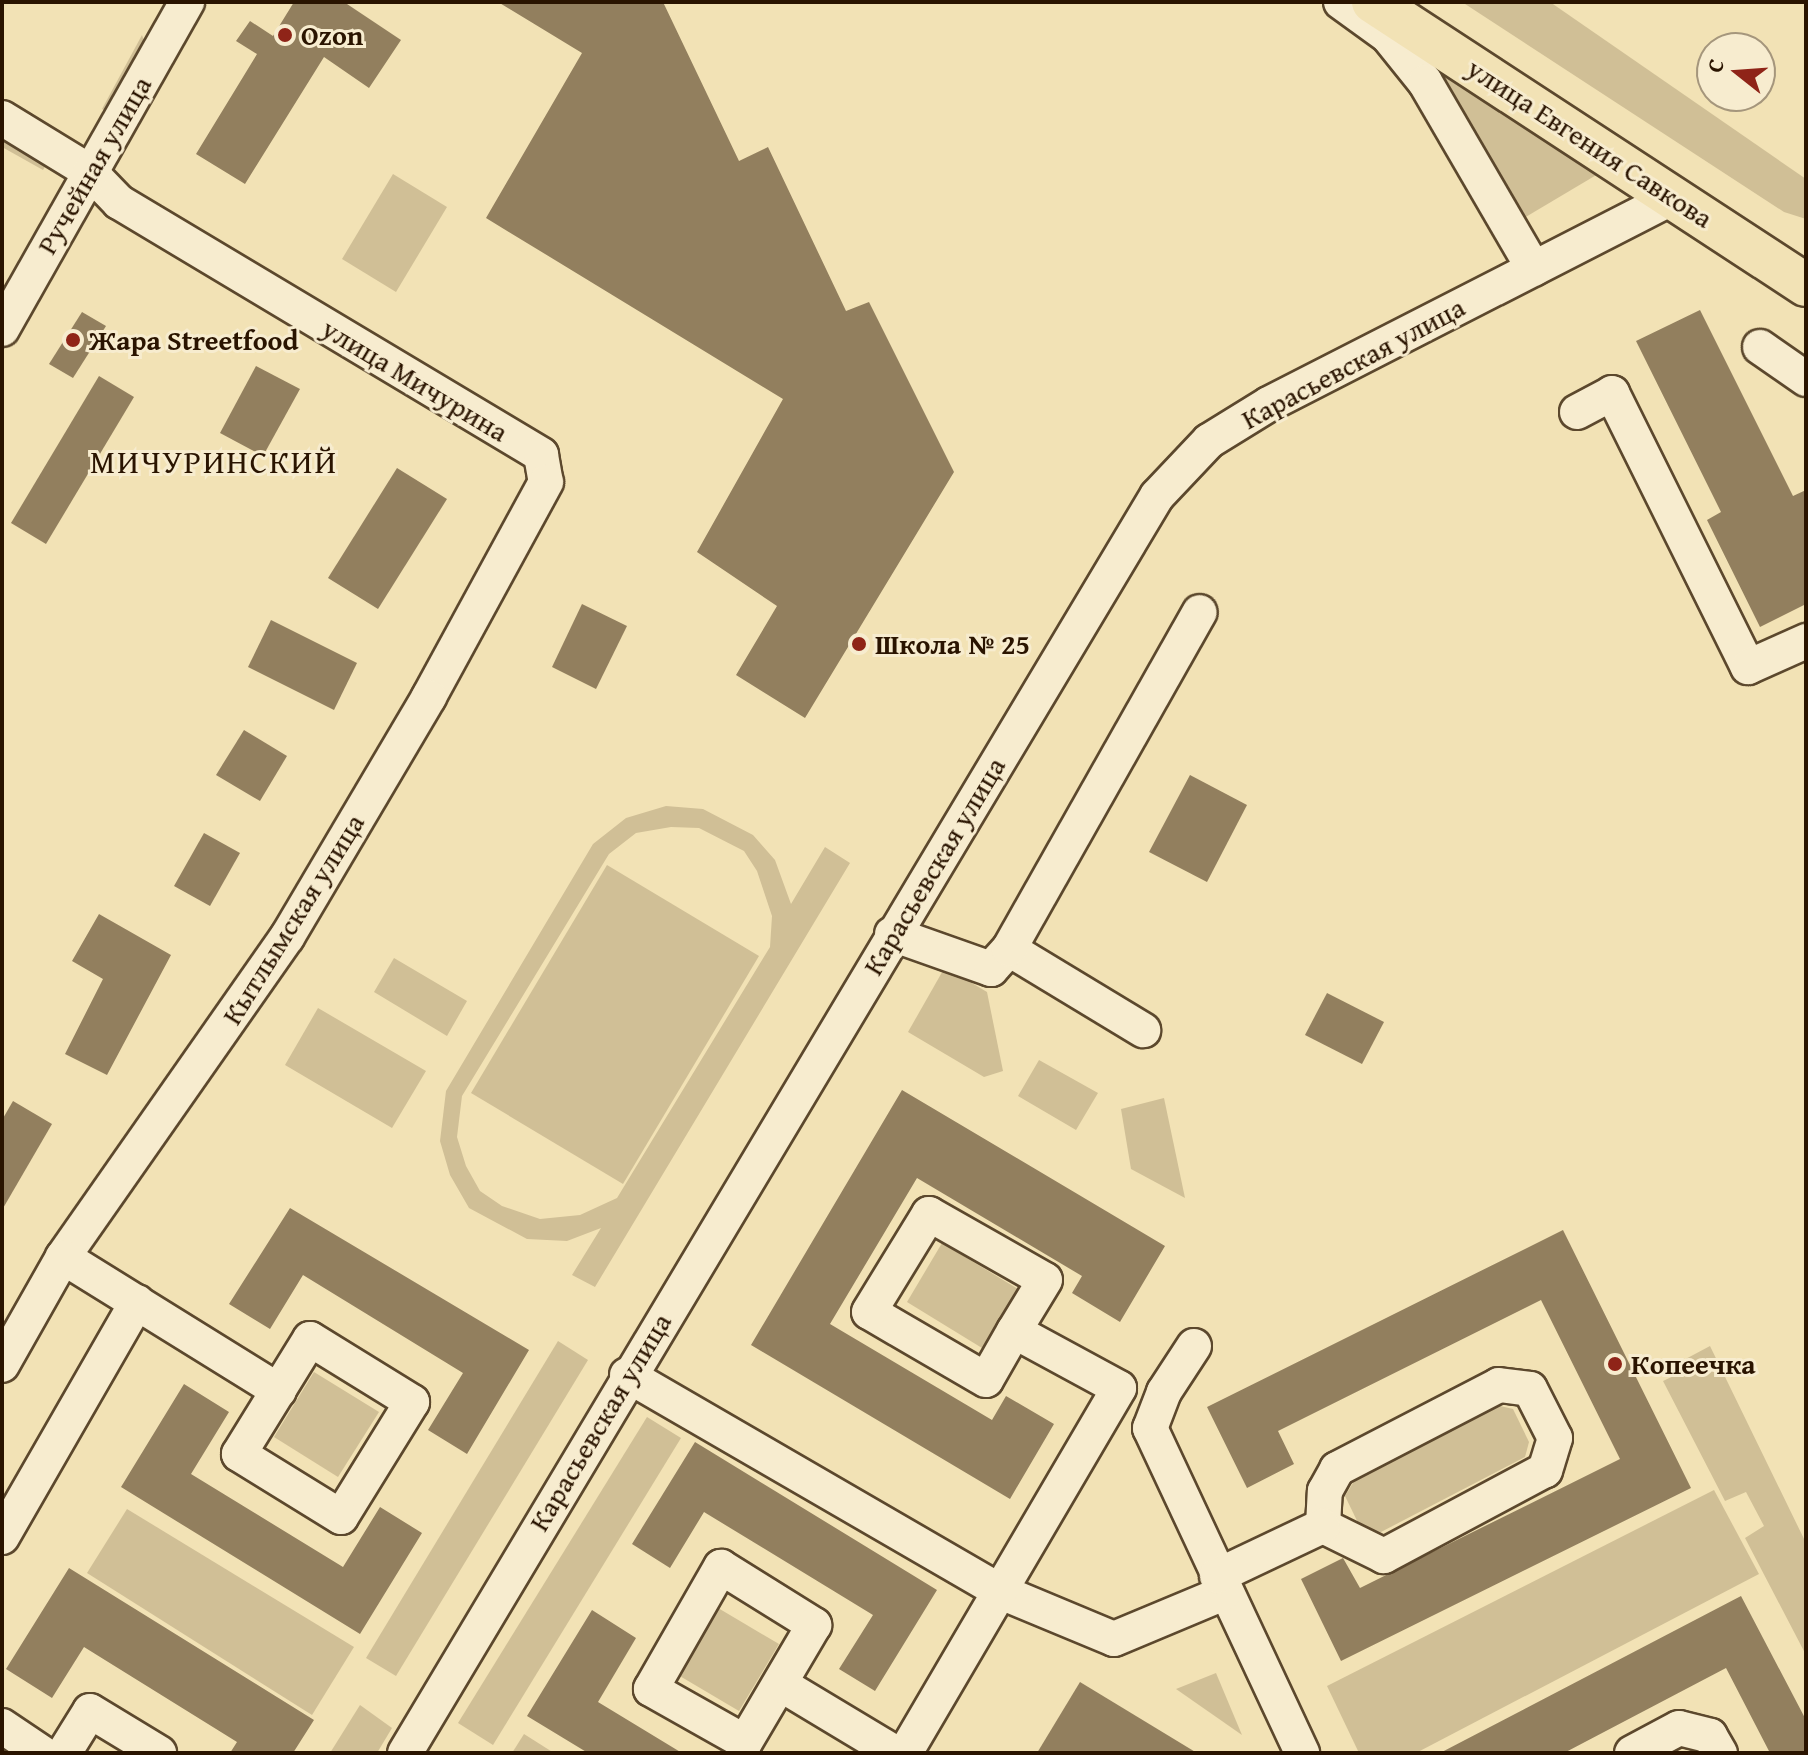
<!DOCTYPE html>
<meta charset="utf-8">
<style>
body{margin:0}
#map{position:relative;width:1808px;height:1755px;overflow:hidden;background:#f2e2b5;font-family:"Gentium Book Plus",serif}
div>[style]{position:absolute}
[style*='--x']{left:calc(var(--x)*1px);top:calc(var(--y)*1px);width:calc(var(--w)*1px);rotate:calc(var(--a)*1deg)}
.green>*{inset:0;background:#d0bf96}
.building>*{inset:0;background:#927f5e}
.roads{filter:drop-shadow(2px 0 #5c482d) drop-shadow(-2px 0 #5c482d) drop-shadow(0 2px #5c482d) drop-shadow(0 -2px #5c482d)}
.minor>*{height:34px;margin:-17px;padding:0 17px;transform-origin:17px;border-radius:17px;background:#f7eccf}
.major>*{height:42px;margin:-21px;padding:0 21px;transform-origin:21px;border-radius:21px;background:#f2e2b5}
.dots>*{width:22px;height:22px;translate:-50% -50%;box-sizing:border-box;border:4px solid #f7eccf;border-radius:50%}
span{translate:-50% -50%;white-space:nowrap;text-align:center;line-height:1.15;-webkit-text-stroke:6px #f7eccf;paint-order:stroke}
.poi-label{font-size:28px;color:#2a1400;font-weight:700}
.left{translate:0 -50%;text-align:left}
.street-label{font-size:28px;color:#2a1400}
.quarter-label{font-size:32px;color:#2a1400;letter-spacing:2px}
.frame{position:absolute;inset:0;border:4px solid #2a1400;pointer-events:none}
.north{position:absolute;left:1696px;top:32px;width:80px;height:80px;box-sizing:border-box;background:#f7eccf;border:2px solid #a5967c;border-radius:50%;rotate:287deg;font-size:22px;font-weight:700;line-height:32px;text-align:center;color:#2a1400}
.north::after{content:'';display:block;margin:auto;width:28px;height:36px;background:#8f2418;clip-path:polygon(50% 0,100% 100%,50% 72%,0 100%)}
</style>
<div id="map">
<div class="green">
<i style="clip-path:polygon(1462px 2px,1550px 2px,1806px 179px,1806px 219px,1784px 212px)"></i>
<i style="clip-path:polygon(142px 35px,145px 44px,108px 112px,102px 109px)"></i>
<i style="clip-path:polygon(1429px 59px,1598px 174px,1524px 218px)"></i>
<i style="clip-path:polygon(2px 132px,46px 165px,43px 170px,2px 147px)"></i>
<i style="clip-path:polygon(393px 174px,447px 207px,396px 292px,342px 259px)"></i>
<i style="clip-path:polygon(evenodd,666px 806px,703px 809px,753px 835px,775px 860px,791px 904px,825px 847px,850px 863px,595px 1287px,572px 1275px,601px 1228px,567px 1241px,527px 1239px,469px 1208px,450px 1175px,440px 1141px,446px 1091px,593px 844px,626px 818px,666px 806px,671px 827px,699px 828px,744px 851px,757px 871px,772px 916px,770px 947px,617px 1198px,580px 1215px,540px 1219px,502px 1206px,480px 1191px,466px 1166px,457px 1137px,462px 1096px,609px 854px,636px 833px,671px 827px)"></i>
<i style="clip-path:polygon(607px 865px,759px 956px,623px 1184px,471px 1093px)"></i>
<i style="clip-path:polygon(394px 958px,467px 1001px,447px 1036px,374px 992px)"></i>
<i style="clip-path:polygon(945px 967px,987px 992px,1003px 1071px,984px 1077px,908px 1032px)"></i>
<i style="clip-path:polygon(318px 1008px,426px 1071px,392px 1128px,285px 1065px)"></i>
<i style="clip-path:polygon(1039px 1060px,1098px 1093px,1076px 1130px,1018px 1096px)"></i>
<i style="clip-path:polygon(1164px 1098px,1185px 1198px,1131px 1169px,1121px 1109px)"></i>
<i style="clip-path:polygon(942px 1243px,1018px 1289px,982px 1348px,907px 1302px)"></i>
<i style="clip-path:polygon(558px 1341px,588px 1360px,396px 1676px,366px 1658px)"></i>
<i style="clip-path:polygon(1710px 1346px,1806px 1543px,1806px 1655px,1745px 1538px,1764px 1526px,1746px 1492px,1725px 1501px,1663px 1381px,1684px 1371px,1680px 1362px)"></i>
<i style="clip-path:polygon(314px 1372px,379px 1412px,338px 1477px,274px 1437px)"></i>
<i style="clip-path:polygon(1496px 1405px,1513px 1409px,1529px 1442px,1525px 1457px,1381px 1532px,1361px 1529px,1345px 1496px,1356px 1478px)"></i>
<i style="clip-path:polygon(647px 1417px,681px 1438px,493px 1745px,458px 1723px)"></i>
<i style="clip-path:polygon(1714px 1490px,1759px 1574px,1416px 1753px,1359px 1753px,1327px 1686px)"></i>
<i style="clip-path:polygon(127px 1509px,354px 1647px,312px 1715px,87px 1573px)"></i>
<i style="clip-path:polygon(713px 1605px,779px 1644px,739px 1711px,673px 1672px)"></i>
<i style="clip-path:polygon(1216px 1673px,1242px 1735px,1176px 1689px)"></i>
<i style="clip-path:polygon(360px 1705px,392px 1728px,377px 1753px,330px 1753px)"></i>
<i style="clip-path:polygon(524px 1734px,554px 1753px,512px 1753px)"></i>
</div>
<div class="building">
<i style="clip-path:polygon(294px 2px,344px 2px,401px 40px,369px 88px,324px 57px,245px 184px,196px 154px,257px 54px,236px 41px,250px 21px,273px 36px)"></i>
<i style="clip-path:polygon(498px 2px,663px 2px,739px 161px,768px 147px,846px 311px,869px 302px,954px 472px,805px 718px,736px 675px,777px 606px,697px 552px,783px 399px,486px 218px,582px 53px)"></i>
<i style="clip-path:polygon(1700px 310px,1793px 496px,1806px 490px,1806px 604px,1760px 627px,1707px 520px,1721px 512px,1636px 341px)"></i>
<i style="clip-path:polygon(82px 312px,106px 326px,73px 378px,49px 364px)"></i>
<i style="clip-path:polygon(256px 366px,300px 389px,263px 456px,220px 433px)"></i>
<i style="clip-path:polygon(99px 376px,134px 397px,46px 544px,11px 523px)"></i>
<i style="clip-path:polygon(397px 468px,447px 499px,378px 609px,328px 578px)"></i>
<i style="clip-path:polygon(582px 604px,627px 626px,596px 689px,552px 667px)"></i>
<i style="clip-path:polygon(271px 620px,357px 663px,334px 710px,248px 667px)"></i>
<i style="clip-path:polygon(244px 730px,287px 756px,260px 801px,216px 775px)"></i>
<i style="clip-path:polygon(1190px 775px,1247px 805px,1207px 882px,1149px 852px)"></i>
<i style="clip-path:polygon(204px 833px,240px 853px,210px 906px,174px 886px)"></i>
<i style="clip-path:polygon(99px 914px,171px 955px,107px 1075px,65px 1054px,103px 979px,72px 961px)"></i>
<i style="clip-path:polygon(1327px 993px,1384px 1022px,1362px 1064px,1305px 1035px)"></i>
<i style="clip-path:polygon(902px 1090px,1165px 1246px,1120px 1322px,1072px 1293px,1082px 1276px,917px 1178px,830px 1324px,992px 1420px,1006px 1396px,1054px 1424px,1010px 1499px,751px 1345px)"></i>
<i style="clip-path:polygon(13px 1101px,52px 1124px,2px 1210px,2px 1120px)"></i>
<i style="clip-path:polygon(290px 1208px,529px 1350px,467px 1454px,428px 1430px,463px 1373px,303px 1275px,270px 1329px,229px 1304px)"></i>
<i style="clip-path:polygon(1563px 1230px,1691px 1488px,1341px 1661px,1301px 1579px,1343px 1558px,1360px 1588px,1620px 1459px,1541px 1300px,1278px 1431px,1294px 1464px,1247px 1488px,1207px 1407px)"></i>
<i style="clip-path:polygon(184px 1384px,229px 1412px,191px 1474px,343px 1567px,380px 1507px,422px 1533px,360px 1634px,121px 1487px)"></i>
<i style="clip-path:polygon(695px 1442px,937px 1590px,875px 1691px,839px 1669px,873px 1615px,704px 1512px,670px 1568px,632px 1544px)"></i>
<i style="clip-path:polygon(69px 1568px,314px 1720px,293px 1753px,230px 1753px,237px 1742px,84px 1647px,52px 1698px,6px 1669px)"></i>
<i style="clip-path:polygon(1741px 1596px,1806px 1720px,1806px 1753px,1770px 1753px,1726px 1668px,1564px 1753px,1440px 1753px)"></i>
<i style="clip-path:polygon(592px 1610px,636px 1638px,598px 1702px,682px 1753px,588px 1753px,527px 1716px)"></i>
<i style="clip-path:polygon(1080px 1682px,1197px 1753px,1037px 1753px)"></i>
</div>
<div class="roads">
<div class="minor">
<i style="--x:1341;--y:2;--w:58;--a:35.9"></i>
<i style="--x:1388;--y:36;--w:59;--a:51.2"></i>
<i style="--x:1425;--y:82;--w:216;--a:59.8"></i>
<i style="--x:2;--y:118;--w:103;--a:31.5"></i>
<i style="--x:90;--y:172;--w:42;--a:46"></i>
<i style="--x:119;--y:202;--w:492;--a:30.9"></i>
<i style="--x:541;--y:455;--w:27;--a:80"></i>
<i style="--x:546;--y:482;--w:245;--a:118.6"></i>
<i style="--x:429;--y:697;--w:279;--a:120.6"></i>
<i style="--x:287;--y:937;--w:391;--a:125"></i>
<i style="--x:63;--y:1257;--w:124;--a:119.5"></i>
<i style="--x:2;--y:329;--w:376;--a:-60.5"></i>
<i style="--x:1760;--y:347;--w:56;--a:34.8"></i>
<i style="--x:1577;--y:412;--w:40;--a:-28"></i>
<i style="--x:1612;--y:393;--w:306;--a:63.6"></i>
<i style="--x:1748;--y:667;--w:64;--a:-24.1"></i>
<i style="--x:892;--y:934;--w:105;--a:19.5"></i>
<i style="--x:991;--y:969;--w:27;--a:-48"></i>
<i style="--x:1009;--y:949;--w:157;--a:31.2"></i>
<i style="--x:1009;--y:949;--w:387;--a:-60.5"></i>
<i style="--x:63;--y:1257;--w:254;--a:31.8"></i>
<i style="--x:310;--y:1339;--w:120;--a:31.7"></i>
<i style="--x:412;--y:1402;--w:135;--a:121.7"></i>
<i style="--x:341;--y:1517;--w:120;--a:-148.3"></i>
<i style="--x:239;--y:1454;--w:135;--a:-58.3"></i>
<i style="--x:1194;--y:1346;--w:55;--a:123.1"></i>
<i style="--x:1164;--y:1392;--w:39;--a:111"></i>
<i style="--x:1150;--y:1428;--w:359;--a:64.9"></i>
<i style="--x:627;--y:1375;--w:432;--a:30.1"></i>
<i style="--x:1001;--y:1592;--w:122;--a:22.6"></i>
<i style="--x:1114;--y:1639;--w:119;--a:-22.7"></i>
<i style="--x:1499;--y:1385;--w:31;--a:7"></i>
<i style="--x:1530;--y:1389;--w:55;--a:63"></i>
<i style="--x:1555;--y:1438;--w:34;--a:107"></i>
<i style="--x:1545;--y:1470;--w:183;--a:151.9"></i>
<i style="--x:1384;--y:1556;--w:68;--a:-153.8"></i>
<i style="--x:1323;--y:1526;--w:35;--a:-87"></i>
<i style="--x:1325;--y:1491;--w:25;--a:-61"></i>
<i style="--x:1337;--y:1469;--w:182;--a:-27.4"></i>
<i style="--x:2;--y:1537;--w:271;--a:-60.1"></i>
<i style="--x:721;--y:1567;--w:110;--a:31.9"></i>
<i style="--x:814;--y:1625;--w:136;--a:120.5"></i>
<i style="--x:745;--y:1742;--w:108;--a:-150.6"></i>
<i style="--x:651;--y:1689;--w:141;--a:-60.2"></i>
<i style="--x:1217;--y:1576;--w:117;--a:-25.3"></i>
<i style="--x:782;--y:1685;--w:132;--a:31"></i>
<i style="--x:2;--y:1726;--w:48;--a:34"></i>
<i style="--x:64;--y:1753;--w:49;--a:-58.2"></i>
<i style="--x:90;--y:1711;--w:81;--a:31.3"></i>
<i style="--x:405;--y:1753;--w:1465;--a:-59.11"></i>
<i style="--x:1157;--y:496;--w:76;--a:-46.6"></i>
<i style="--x:1209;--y:441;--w:70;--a:-31.7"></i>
<i style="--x:1269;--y:404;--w:454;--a:-27.1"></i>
<i style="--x:905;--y:1753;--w:423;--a:-59.6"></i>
<i style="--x:1119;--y:1388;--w:119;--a:-151.5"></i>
<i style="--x:1014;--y:1331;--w:56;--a:119.7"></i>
<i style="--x:986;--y:1380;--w:135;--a:-149.8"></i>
<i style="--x:869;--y:1312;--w:115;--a:-58.5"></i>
<i style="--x:929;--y:1214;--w:133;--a:29.6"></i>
<i style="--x:1045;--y:1280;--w:60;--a:121.3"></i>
<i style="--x:1632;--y:1753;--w:53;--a:-28"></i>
<i style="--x:1679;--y:1728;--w:32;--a:14"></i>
<i style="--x:1710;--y:1736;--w:20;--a:60"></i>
</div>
<div class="major">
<i style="--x:1373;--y:2;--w:517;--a:33.17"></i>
</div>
</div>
<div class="dots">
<i style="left:285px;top:35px;background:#8f2418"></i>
<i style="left:73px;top:340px;background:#8f2418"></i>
<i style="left:859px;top:644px;background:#8f2418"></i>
<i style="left:1615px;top:1364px;background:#8f2418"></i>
</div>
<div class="poi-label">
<span class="left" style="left:301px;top:35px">Ozon</span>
<span class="left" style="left:89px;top:340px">Жара Streetfood</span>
<span class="left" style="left:875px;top:644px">Школа № 25</span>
<span class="left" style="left:1631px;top:1364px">Копеечка</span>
</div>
<div class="street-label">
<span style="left:1590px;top:143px;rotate:33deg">улица Евгения Савкова</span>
<span style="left:94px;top:165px;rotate:-60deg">Ручейная улица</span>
<span style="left:1353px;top:363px;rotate:-28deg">Карасьевская улица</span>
<span style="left:415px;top:380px;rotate:31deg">улица Мичурина</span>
<span style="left:934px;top:866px;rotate:-59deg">Карасьевская улица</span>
<span style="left:293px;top:919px;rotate:-58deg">Кытлымская улица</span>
<span style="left:600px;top:1422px;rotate:-59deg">Карасьевская улица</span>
</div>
<div class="quarter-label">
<span style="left:214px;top:462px">МИЧУРИНСКИЙ</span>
</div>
<div class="frame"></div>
<div class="north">С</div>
</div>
